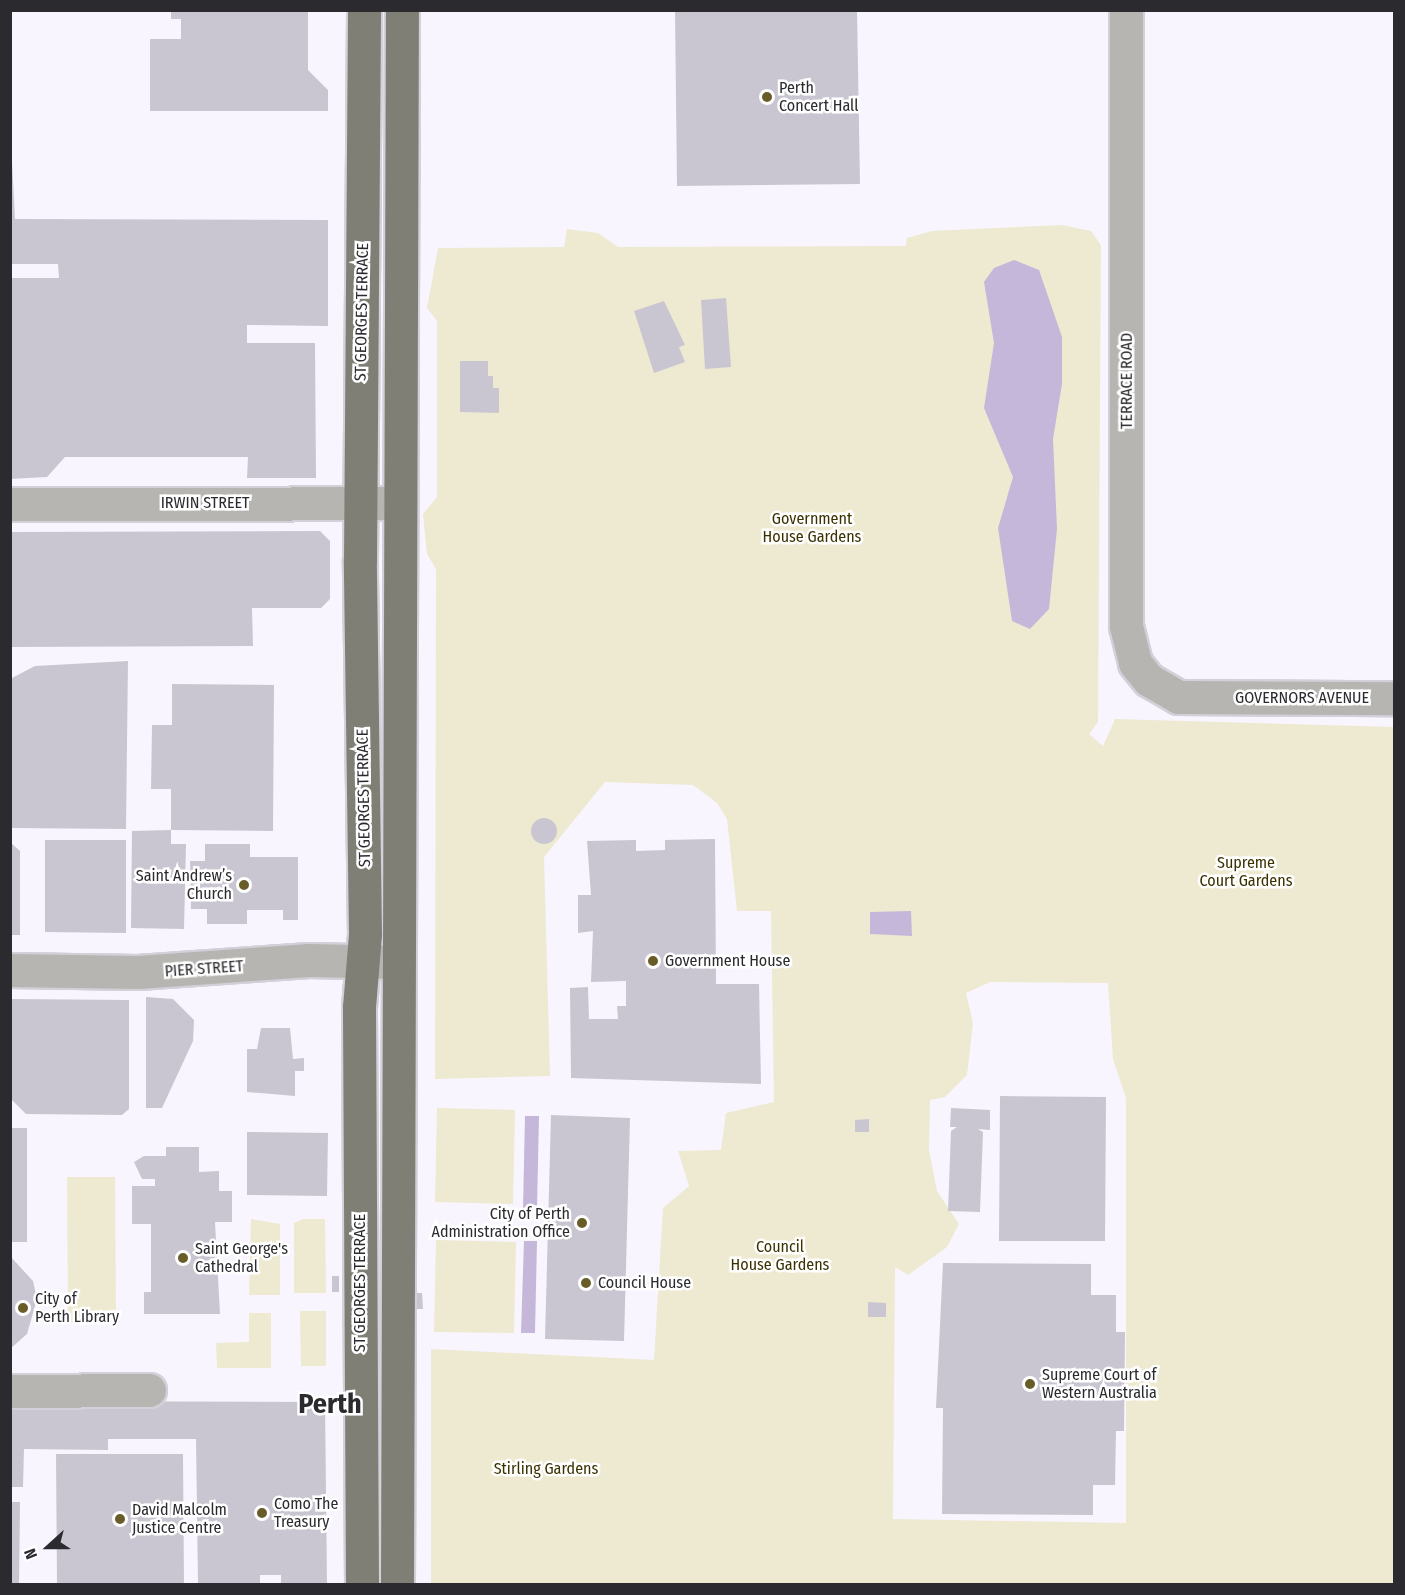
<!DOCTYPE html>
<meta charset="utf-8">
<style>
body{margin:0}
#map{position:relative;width:1405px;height:1595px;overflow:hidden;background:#f8f5fe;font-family:"Fira Sans Condensed",sans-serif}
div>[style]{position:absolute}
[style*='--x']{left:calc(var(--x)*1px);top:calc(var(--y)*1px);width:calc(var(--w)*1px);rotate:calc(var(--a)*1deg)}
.green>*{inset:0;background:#eee9d1}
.water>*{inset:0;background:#c4b7da}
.building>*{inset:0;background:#cac6d1}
.round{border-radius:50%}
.roads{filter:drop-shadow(2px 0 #d3d0d9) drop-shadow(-2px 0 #d3d0d9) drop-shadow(0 2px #d3d0d9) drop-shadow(0 -2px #d3d0d9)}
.minor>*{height:33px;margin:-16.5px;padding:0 16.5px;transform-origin:16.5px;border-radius:16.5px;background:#b6b5b1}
.major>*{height:33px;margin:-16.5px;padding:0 16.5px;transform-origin:16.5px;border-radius:16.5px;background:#807f76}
.dots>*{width:16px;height:16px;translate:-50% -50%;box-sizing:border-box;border:3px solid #fff;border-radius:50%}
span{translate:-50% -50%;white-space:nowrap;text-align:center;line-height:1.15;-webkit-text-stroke:5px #fff;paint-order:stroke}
.poi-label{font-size:16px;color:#2b2a2e}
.left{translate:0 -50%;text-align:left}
.right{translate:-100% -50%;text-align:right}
.street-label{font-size:16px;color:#2b2a2e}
.park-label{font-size:16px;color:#3b3100}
.town-label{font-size:28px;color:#2b2a2e;font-weight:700}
.frame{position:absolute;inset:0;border:12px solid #2b2a2e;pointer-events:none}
.north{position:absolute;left:18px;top:1517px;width:60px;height:60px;-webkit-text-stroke:4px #fff;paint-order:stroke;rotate:249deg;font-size:16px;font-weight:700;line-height:24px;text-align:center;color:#2b2a2e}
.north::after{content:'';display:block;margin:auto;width:21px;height:27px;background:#2b2a2e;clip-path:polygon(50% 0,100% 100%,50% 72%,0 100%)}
</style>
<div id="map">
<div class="green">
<i style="clip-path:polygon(evenodd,1062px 225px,1091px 231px,1101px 245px,1098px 722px,1089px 734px,1103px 746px,1115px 719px,1394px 727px,1394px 1584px,431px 1584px,431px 1349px,654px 1360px,663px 1208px,689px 1186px,678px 1151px,721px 1150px,726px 1113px,774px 1102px,771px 911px,737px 911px,727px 819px,717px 803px,693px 785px,605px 782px,544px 857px,550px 1076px,435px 1079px,436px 569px,427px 554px,423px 514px,437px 497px,437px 321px,427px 308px,438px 248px,564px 247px,567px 229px,598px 233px,618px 247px,906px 246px,907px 238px,932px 231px,1062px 225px,990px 982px,1108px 983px,1113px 1059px,1126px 1098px,1126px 1523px,893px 1519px,895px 1267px,908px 1275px,947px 1247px,959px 1224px,937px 1191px,929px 1151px,930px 1100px,945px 1097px,967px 1075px,973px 1023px,966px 993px,990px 982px)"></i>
<i style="clip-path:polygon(437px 1108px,515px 1110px,513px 1204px,435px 1202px)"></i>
<i style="clip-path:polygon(67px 1177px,115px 1177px,116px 1322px,68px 1323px)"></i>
<i style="clip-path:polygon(251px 1219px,280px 1224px,280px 1295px,249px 1295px)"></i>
<i style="clip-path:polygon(303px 1219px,325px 1219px,326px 1293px,294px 1293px,294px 1223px)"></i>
<i style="clip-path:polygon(436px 1240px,516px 1242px,514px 1333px,434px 1332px)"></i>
<i style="clip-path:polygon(300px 1311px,326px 1311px,326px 1366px,301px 1366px)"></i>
<i style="clip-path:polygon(249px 1313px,271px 1313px,271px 1368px,217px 1368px,216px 1343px,249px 1342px)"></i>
</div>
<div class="water">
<i style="clip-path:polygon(1014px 260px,1039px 270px,1062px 337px,1062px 384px,1053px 439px,1057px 529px,1049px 609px,1030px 629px,1012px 621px,998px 528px,1013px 477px,984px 408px,994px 343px,984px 282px,994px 268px)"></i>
<i style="clip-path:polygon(911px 911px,912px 936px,870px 934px,870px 912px)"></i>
<i style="clip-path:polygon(525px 1116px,539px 1116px,537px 1208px,523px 1208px)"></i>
<i style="clip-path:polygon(524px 1241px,537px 1241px,535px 1333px,521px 1333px)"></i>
</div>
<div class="building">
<i style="clip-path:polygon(171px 10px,308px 10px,308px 70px,328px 90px,328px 111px,150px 111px,150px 39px,181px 39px,181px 19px,171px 19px)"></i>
<i style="clip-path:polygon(675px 10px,857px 10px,860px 184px,677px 186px)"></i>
<i style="clip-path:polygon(10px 121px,15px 219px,328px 220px,328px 326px,247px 325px,247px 343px,315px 343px,316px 478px,247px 478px,248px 457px,65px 457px,47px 477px,10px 479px,10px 278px,59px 278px,58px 264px,10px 264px)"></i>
<i style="clip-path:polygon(726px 298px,731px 367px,705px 369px,701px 300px)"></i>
<i style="clip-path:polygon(664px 301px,685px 345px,679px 347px,685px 362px,654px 373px,634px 311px)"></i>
<i style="clip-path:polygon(460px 361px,488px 361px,488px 376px,493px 376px,493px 388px,499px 388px,499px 413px,460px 412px)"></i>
<i style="clip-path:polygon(320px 531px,330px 541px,330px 599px,321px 608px,252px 608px,253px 646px,10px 647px,10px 532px)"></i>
<i style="clip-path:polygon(128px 661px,126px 829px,10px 828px,10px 679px,35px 666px)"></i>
<i style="clip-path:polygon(172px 684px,274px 685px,273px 831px,171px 830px,171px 789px,151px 789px,152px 725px,172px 725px)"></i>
<i class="round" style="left:531px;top:818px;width:26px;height:26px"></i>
<i style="clip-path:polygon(171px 830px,171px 844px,186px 844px,184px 929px,131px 928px,132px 831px)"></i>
<i style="clip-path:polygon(715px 839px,716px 984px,759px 984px,761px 1084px,571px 1078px,570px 988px,588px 987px,589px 1019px,618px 1019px,617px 1006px,626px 1006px,626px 981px,591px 982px,593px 931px,578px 933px,578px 895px,591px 895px,587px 841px,636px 840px,636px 851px,665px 850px,665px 840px)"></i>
<i style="clip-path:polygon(45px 840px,126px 840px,126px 933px,45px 932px)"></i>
<i style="clip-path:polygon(10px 842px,20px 851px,20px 935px,10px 935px)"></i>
<i style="clip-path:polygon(205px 844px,250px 844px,250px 857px,298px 857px,298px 920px,283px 920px,283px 910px,247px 910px,247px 924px,207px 924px,207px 909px,191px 909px,190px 861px,205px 861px)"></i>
<i style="clip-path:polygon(146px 997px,173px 999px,194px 1020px,193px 1041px,162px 1108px,146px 1108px)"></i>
<i style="clip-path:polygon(10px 999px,129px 1000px,129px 1109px,122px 1115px,26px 1114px,10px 1098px)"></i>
<i style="clip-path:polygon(261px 1028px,290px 1028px,293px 1059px,304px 1058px,304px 1071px,295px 1071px,295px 1096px,247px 1092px,247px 1049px,257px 1049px)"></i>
<i style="clip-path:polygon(1000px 1096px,1106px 1097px,1105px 1241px,999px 1241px)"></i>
<i style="clip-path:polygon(951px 1108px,990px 1110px,990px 1130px,978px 1129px,983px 1132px,980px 1212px,948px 1211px,951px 1131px,957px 1127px,950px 1127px)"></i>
<i style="clip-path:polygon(551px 1115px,630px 1118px,624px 1341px,545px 1339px)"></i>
<i style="clip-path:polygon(869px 1119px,869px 1132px,855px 1132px,855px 1120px)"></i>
<i style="clip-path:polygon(10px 1128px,27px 1128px,27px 1242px,10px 1242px)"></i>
<i style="clip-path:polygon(247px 1132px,328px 1133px,327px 1196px,247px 1195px)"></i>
<i style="clip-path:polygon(166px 1147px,199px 1147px,199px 1172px,219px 1171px,219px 1191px,232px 1191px,232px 1222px,215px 1222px,220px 1314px,144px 1314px,144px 1292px,151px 1292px,151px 1224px,132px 1224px,132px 1186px,155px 1186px,155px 1179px,142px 1179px,134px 1162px,144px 1156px,166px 1156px)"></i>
<i style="clip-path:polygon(10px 1256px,33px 1281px,37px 1299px,27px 1334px,10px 1349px)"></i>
<i style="clip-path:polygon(943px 1263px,1091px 1264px,1091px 1295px,1116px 1295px,1116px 1332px,1125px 1332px,1124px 1431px,1116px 1431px,1115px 1485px,1093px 1485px,1093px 1515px,942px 1514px,943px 1408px,936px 1408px)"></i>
<i style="clip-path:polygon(332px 1276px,339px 1276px,339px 1292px,332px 1292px)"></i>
<i style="clip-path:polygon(416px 1293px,422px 1293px,423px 1309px,416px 1309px)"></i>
<i style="clip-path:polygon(868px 1302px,886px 1303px,886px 1317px,868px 1317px)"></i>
<i style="clip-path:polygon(10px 1401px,325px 1402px,327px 1584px,281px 1584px,281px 1575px,260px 1575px,260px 1584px,198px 1584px,196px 1439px,108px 1439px,108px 1450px,24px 1449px,23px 1487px,10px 1487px)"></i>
<i style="clip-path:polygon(56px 1454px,183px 1454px,184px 1584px,57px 1584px)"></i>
<i style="clip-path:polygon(10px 1502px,20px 1502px,19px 1584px,10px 1584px)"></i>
</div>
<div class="roads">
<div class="minor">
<i style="--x:1126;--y:10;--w:616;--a:90"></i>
<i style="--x:1126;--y:626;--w:38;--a:76"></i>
<i style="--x:1135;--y:663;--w:22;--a:51"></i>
<i style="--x:1149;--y:680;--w:34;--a:30"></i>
<i style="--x:1178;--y:697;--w:216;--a:0.3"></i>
<i style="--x:10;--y:504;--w:389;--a:-0.1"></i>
<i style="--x:10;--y:970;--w:128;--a:0.9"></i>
<i style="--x:138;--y:972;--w:171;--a:-4"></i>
<i style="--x:309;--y:960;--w:88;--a:1.3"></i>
<i style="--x:10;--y:1391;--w:139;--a:-0.4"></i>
</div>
<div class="major">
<i style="--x:362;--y:1584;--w:577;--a:-90.3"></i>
<i style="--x:359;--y:1007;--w:73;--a:-85.3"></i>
<i style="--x:365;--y:934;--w:374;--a:-90.8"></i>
<i style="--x:360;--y:560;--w:550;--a:-89.58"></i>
<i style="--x:397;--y:1584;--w:1574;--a:-89.82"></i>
</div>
</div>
<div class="dots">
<i style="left:767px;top:97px;background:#685c29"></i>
<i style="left:244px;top:885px;background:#685c29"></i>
<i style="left:653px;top:961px;background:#685c29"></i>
<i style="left:582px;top:1223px;background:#685c29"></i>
<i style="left:183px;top:1258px;background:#685c29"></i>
<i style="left:586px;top:1283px;background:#685c29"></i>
<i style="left:23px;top:1308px;background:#685c29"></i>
<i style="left:1030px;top:1384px;background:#685c29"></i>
<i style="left:262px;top:1513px;background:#685c29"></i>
<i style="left:120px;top:1519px;background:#685c29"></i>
</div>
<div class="poi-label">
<span class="left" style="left:779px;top:97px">Perth<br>Concert Hall</span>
<span class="right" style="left:232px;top:885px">Saint Andrew’s<br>Church</span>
<span class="left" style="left:665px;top:961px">Government House</span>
<span class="right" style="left:570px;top:1223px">City of Perth<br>Administration Office</span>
<span class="left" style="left:195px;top:1258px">Saint George's<br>Cathedral</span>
<span class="left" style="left:598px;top:1283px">Council House</span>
<span class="left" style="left:35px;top:1308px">City of<br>Perth Library</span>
<span class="left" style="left:1042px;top:1384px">Supreme Court of<br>Western Australia</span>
<span class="left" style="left:274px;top:1513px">Como The<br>Treasury</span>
<span class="left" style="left:132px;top:1519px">David Malcolm<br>Justice Centre</span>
</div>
<div class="street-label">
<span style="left:362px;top:312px;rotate:-89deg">ST GEORGES TERRACE</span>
<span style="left:1127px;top:381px;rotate:-90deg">TERRACE ROAD</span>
<span style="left:205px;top:503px">IRWIN STREET</span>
<span style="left:1302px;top:698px">GOVERNORS AVENUE</span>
<span style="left:364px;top:798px;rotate:-91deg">ST GEORGES TERRACE</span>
<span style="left:204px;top:969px;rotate:-4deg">PIER STREET</span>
<span style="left:360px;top:1283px;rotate:-90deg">ST GEORGES TERRACE</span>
</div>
<div class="park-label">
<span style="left:812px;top:528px">Government<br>House Gardens</span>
<span style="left:1246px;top:872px">Supreme<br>Court Gardens</span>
<span style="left:780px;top:1256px">Council<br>House Gardens</span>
<span style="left:546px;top:1469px">Stirling Gardens</span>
</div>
<div class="town-label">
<span style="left:330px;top:1404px">Perth</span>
</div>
<div class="frame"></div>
<div class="north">N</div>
</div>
